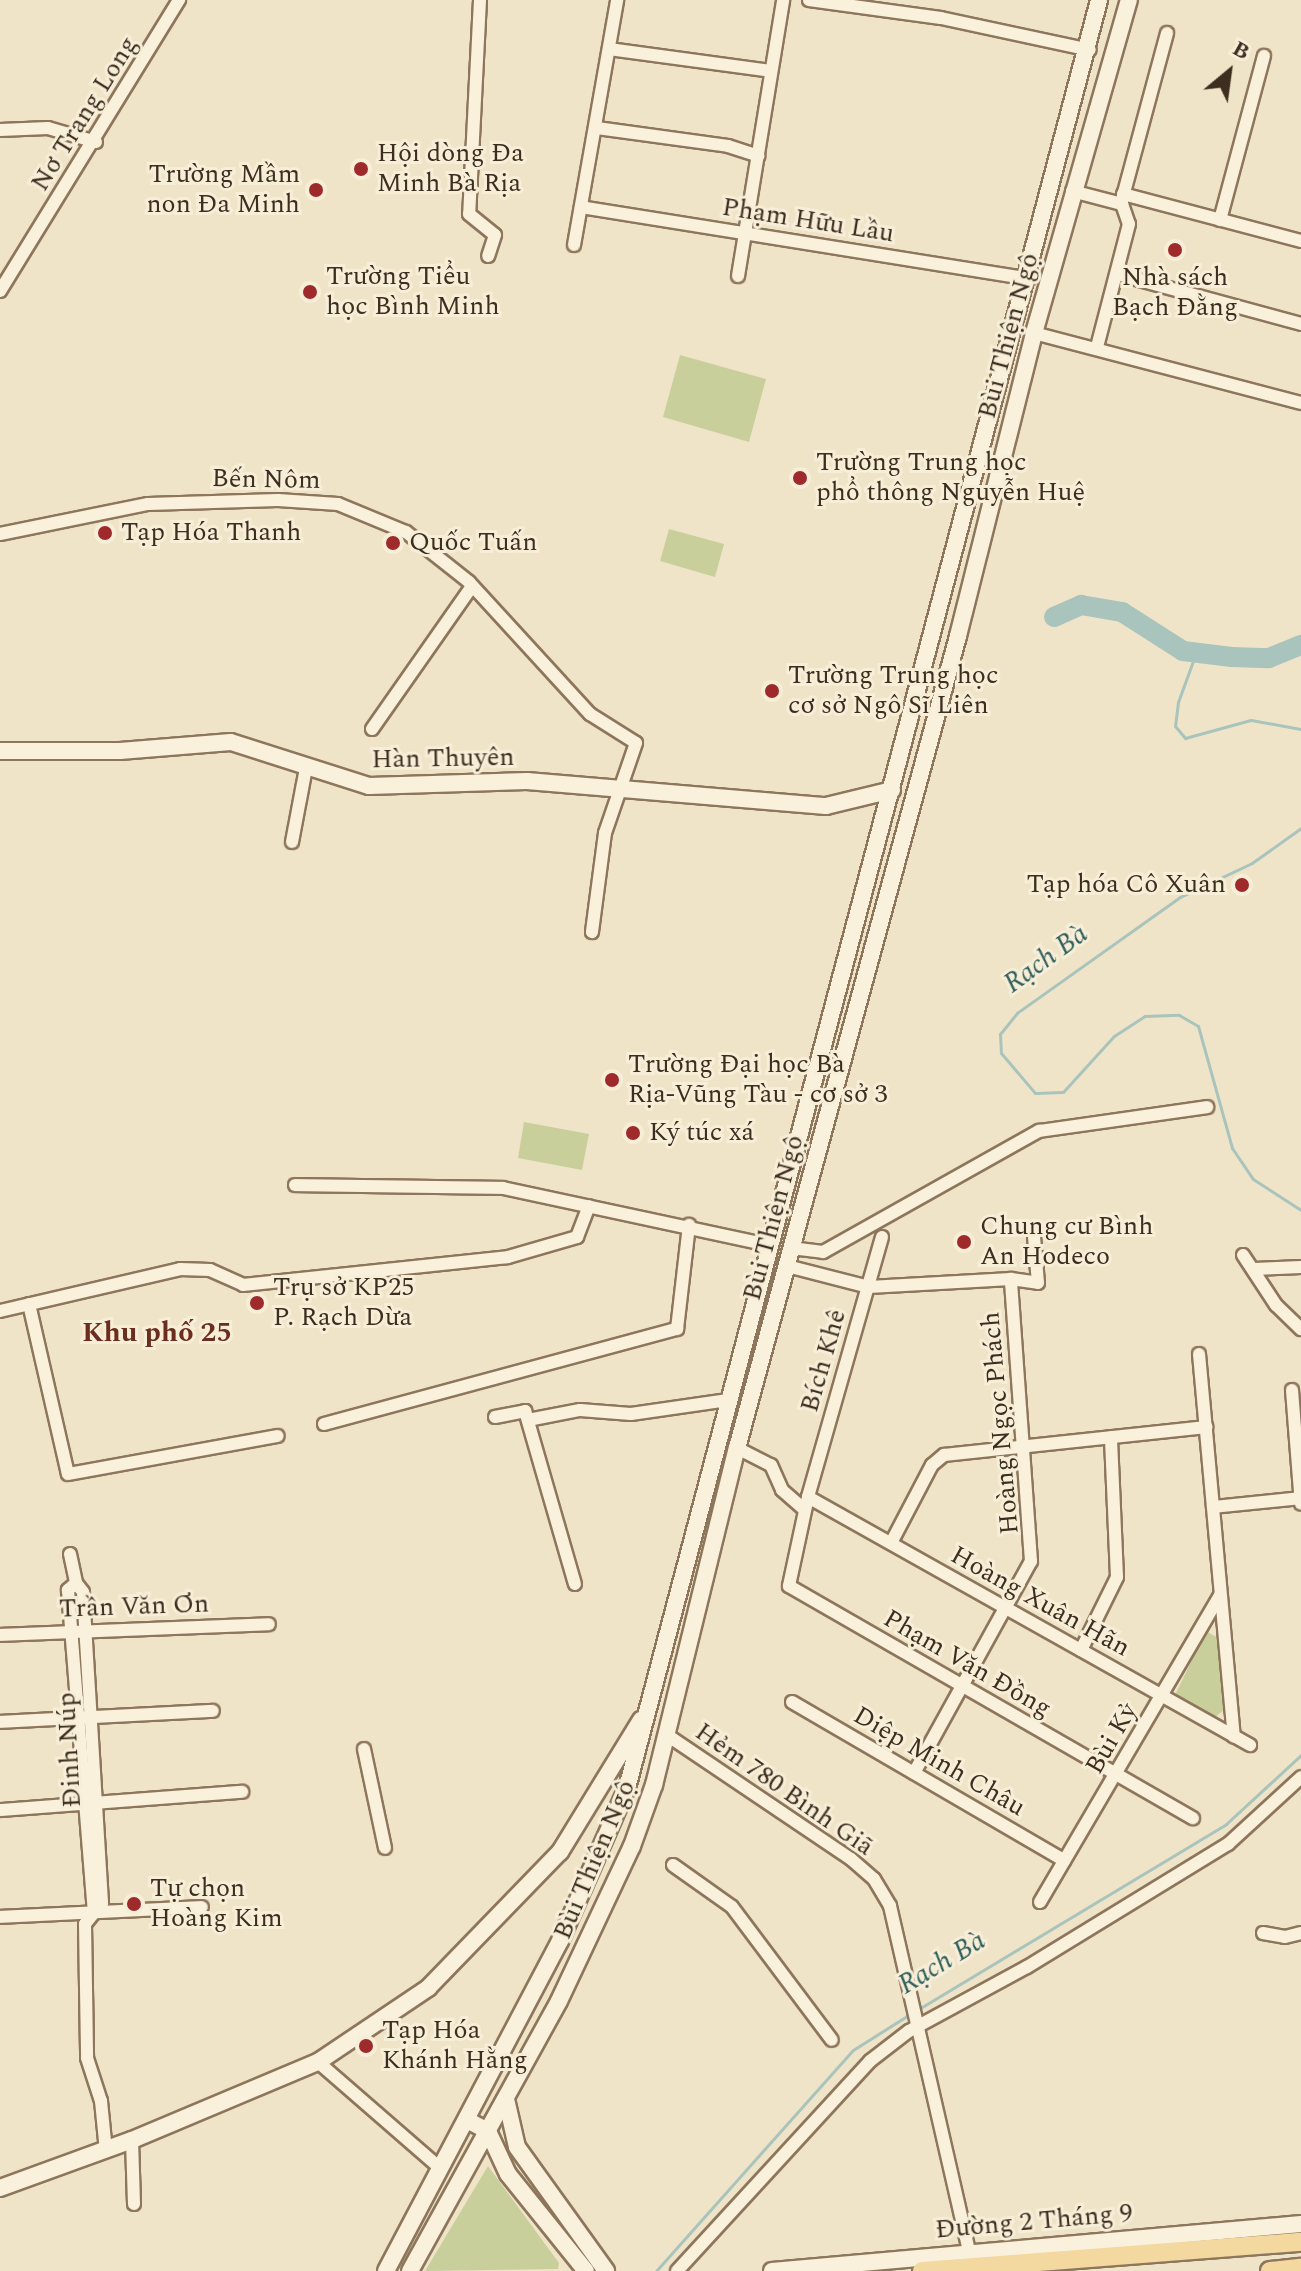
<!DOCTYPE html>
<meta charset="utf-8">
<style>
body{margin:0}
#map{position:relative;width:1301px;height:2271px;overflow:hidden;background:#f0e4c8;font-family:Spectral,serif}
div>[style]{position:absolute}
[style*='--x']{left:calc(var(--x)*1px);top:calc(var(--y)*1px);width:calc(var(--w)*1px);rotate:calc(var(--a)*1deg)}
.green>*{inset:0;background:#c9cf9b}
.stream>*{height:3px;margin:-1.5px;padding:0 1.5px;transform-origin:1.5px;border-radius:1.5px;background:#a9c4bc}
.river>*{height:20px;margin:-10px;padding:0 10px;transform-origin:10px;border-radius:10px;background:#a9c4bc}
.roads{filter:drop-shadow(2px 0 #8d765c) drop-shadow(-2px 0 #8d765c) drop-shadow(0 2px #8d765c) drop-shadow(0 -2px #8d765c)}
.street>*{height:12px;margin:-6px;padding:0 6px;transform-origin:6px;border-radius:6px;background:#faf1dc}
.secondary>*{height:16px;margin:-8px;padding:0 8px;transform-origin:8px;border-radius:8px;background:#faf1dc}
.primary>*{height:18px;margin:-9px;padding:0 9px;transform-origin:9px;border-radius:9px;background:#f3d9a0}
.dots>*{width:22px;height:22px;translate:-50% -50%;box-sizing:border-box;border:4px solid #f7eed8;border-radius:50%}
span{translate:-50% -50%;white-space:nowrap;text-align:center;line-height:1.15;-webkit-text-stroke:6px #f7eed8;paint-order:stroke}
.street-label{font-size:26px;color:#3d2e20}
.poi-label{font-size:26px;color:#3d2e20}
.left{translate:0 -50%;text-align:left}
.right{translate:-100% -50%;text-align:right}
.water-label{font-size:28px;color:#2f5d5a;font-style:italic}
.neighbourhood-label{font-size:28px;color:#6b2e1e;font-weight:700}
.north{position:absolute;left:1189px;top:32px;width:80px;height:80px;-webkit-text-stroke:6px #f7eed8;paint-order:stroke;rotate:29deg;font-size:22px;font-weight:700;line-height:32px;text-align:center;color:#3d2e20}
.north::after{content:'';display:block;margin:auto;width:28px;height:36px;background:#3d2e20;clip-path:polygon(50% 0,100% 100%,50% 72%,0 100%)}
</style>
<div id="map">
<div class="green">
<i style="clip-path:polygon(680px 355px,766px 379px,749px 442px,663px 417px)"></i>
<i style="clip-path:polygon(669px 529px,724px 544px,715px 577px,660px 561px)"></i>
<i style="clip-path:polygon(524px 1122px,589px 1134px,582px 1170px,518px 1158px)"></i>
<i style="clip-path:polygon(1206px 1631px,1220px 1639px,1224px 1710px,1215px 1717px,1174px 1697px)"></i>
<i style="clip-path:polygon(488px 2166px,559px 2263px,558px 2269px,425px 2271px)"></i>
</div>
<div class="stream">
<i style="--x:1197;--y:650;--w:55;--a:110.1"></i>
<i style="--x:1178;--y:702;--w:24;--a:97"></i>
<i style="--x:1175;--y:726;--w:16;--a:50"></i>
<i style="--x:1185;--y:738;--w:68;--a:-15.3"></i>
<i style="--x:1251;--y:720;--w:51;--a:10.2"></i>
<i style="--x:1301;--y:828;--w:60;--a:144.5"></i>
<i style="--x:1252;--y:863;--w:80;--a:154.7"></i>
<i style="--x:1180;--y:897;--w:200;--a:144.6"></i>
<i style="--x:1017;--y:1013;--w:27;--a:129"></i>
<i style="--x:1000;--y:1034;--w:19;--a:87"></i>
<i style="--x:1001;--y:1053;--w:52;--a:49.6"></i>
<i style="--x:1035;--y:1093;--w:28;--a:-2"></i>
<i style="--x:1063;--y:1092;--w:76;--a:-47.7"></i>
<i style="--x:1114;--y:1036;--w:37;--a:-33"></i>
<i style="--x:1145;--y:1016;--w:34;--a:-2"></i>
<i style="--x:1179;--y:1015;--w:22;--a:30"></i>
<i style="--x:1198;--y:1026;--w:127;--a:74.4"></i>
<i style="--x:1232;--y:1148;--w:37;--a:56"></i>
<i style="--x:1253;--y:1179;--w:57;--a:32.9"></i>
<i style="--x:917;--y:2010;--w:361;--a:-31"></i>
<i style="--x:1226;--y:1824;--w:102;--a:-42.6"></i>
<i style="--x:656;--y:2271;--w:296;--a:-48.3"></i>
<i style="--x:853;--y:2050;--w:67;--a:-32.3"></i>
</div>
<div class="river">
<i style="--x:1054;--y:617;--w:30;--a:-24"></i>
<i style="--x:1081;--y:605;--w:42;--a:9.7"></i>
<i style="--x:1122;--y:612;--w:72;--a:32.6"></i>
<i style="--x:1183;--y:651;--w:49;--a:7"></i>
<i style="--x:1232;--y:657;--w:37;--a:2"></i>
<i style="--x:1269;--y:658;--w:35;--a:-22"></i>
</div>
<div class="roads">
<div class="street">
<i style="--x:480;--y:0;--w:214;--a:92.9"></i>
<i style="--x:469;--y:214;--w:33;--a:39"></i>
<i style="--x:495;--y:235;--w:22;--a:108"></i>
<i style="--x:809;--y:0;--w:133;--a:7.8"></i>
<i style="--x:941;--y:18;--w:152;--a:12.1"></i>
<i style="--x:609;--y:49;--w:163;--a:7.7"></i>
<i style="--x:597;--y:128;--w:132;--a:7.8"></i>
<i style="--x:728;--y:146;--w:32;--a:18"></i>
<i style="--x:0;--y:130;--w:48;--a:-2.4"></i>
<i style="--x:48;--y:128;--w:50;--a:16.3"></i>
<i style="--x:1072;--y:191;--w:52;--a:14.6"></i>
<i style="--x:1122;--y:204;--w:21;--a:71"></i>
<i style="--x:1129;--y:224;--w:127;--a:104.6"></i>
<i style="--x:1123;--y:194;--w:184;--a:14.8"></i>
<i style="--x:1122;--y:200;--w:173;--a:-74.9"></i>
<i style="--x:581;--y:207;--w:454;--a:9.1"></i>
<i style="--x:1220;--y:220;--w:170;--a:-75"></i>
<i style="--x:574;--y:245;--w:249;--a:-80"></i>
<i style="--x:1117;--y:274;--w:191;--a:15.2"></i>
<i style="--x:738;--y:276;--w:280;--a:-80.7"></i>
<i style="--x:0;--y:291;--w:342;--a:-58.4"></i>
<i style="--x:1034;--y:333;--w:276;--a:14.7"></i>
<i style="--x:0;--y:534;--w:151;--a:-11.5"></i>
<i style="--x:148;--y:504;--w:130;--a:-1.8"></i>
<i style="--x:278;--y:500;--w:60;--a:3.8"></i>
<i style="--x:338;--y:504;--w:74;--a:22.4"></i>
<i style="--x:406;--y:532;--w:80;--a:38.4"></i>
<i style="--x:469;--y:582;--w:179;--a:47.5"></i>
<i style="--x:590;--y:714;--w:54;--a:32.2"></i>
<i style="--x:636;--y:743;--w:95;--a:109"></i>
<i style="--x:605;--y:833;--w:100;--a:97.5"></i>
<i style="--x:372;--y:729;--w:174;--a:-55"></i>
<i style="--x:292;--y:842;--w:75;--a:-79.3"></i>
<i style="--x:295;--y:1185;--w:208;--a:0.8"></i>
<i style="--x:503;--y:1188;--w:272;--a:12.1"></i>
<i style="--x:882;--y:1237;--w:270;--a:105.9"></i>
<i style="--x:808;--y:1497;--w:91;--a:102.1"></i>
<i style="--x:789;--y:1586;--w:466;--a:29.9"></i>
<i style="--x:791;--y:1248;--w:32;--a:7"></i>
<i style="--x:823;--y:1252;--w:248;--a:-29.3"></i>
<i style="--x:1039;--y:1131;--w:170;--a:-8.1"></i>
<i style="--x:1243;--y:1255;--w:60;--a:56.6"></i>
<i style="--x:1276;--y:1305;--w:35;--a:44"></i>
<i style="--x:787;--y:1266;--w:85;--a:14.4"></i>
<i style="--x:869;--y:1287;--w:142;--a:-3.2"></i>
<i style="--x:1011;--y:1279;--w:27;--a:8"></i>
<i style="--x:1038;--y:1283;--w:47;--a:-94.9"></i>
<i style="--x:1254;--y:1269;--w:47;--a:-2.4"></i>
<i style="--x:29;--y:1304;--w:174;--a:77.1"></i>
<i style="--x:68;--y:1474;--w:213;--a:-10.3"></i>
<i style="--x:0;--y:1311;--w:185;--a:-13.1"></i>
<i style="--x:180;--y:1269;--w:30;--a:2"></i>
<i style="--x:210;--y:1270;--w:36;--a:24"></i>
<i style="--x:243;--y:1285;--w:266;--a:-6"></i>
<i style="--x:508;--y:1257;--w:72;--a:-16.2"></i>
<i style="--x:577;--y:1237;--w:33;--a:-69"></i>
<i style="--x:1199;--y:1354;--w:384;--a:84.8"></i>
<i style="--x:1292;--y:1390;--w:114;--a:85.5"></i>
<i style="--x:495;--y:1417;--w:31;--a:-11"></i>
<i style="--x:525;--y:1411;--w:180;--a:73.9"></i>
<i style="--x:528;--y:1420;--w:53;--a:-10.9"></i>
<i style="--x:580;--y:1410;--w:51;--a:4.5"></i>
<i style="--x:631;--y:1414;--w:98;--a:-8.2"></i>
<i style="--x:324;--y:1424;--w:366;--a:-15.1"></i>
<i style="--x:677;--y:1329;--w:105;--a:-83.4"></i>
<i style="--x:737;--y:1448;--w:38;--a:27"></i>
<i style="--x:771;--y:1465;--w:27;--a:66"></i>
<i style="--x:782;--y:1490;--w:30;--a:41"></i>
<i style="--x:808;--y:1497;--w:507;--a:29.3"></i>
<i style="--x:1213;--y:1507;--w:88;--a:-5.8"></i>
<i style="--x:891;--y:1543;--w:88;--a:-62.3"></i>
<i style="--x:932;--y:1465;--w:16;--a:-40"></i>
<i style="--x:944;--y:1455;--w:264;--a:-6.1"></i>
<i style="--x:70;--y:1554;--w:30;--a:78"></i>
<i style="--x:76;--y:1583;--w:11;--a:52"></i>
<i style="--x:83;--y:1592;--w:312;--a:86.5"></i>
<i style="--x:102;--y:1903;--w:27;--a:129"></i>
<i style="--x:85;--y:1924;--w:134;--a:89.1"></i>
<i style="--x:87;--y:2058;--w:45;--a:72"></i>
<i style="--x:101;--y:2101;--w:50;--a:84.3"></i>
<i style="--x:76;--y:1583;--w:11;--a:139"></i>
<i style="--x:68;--y:1590;--w:324;--a:85.4"></i>
<i style="--x:0;--y:1635;--w:269;--a:-2.3"></i>
<i style="--x:1081;--y:1650;--w:81;--a:-63.7"></i>
<i style="--x:1117;--y:1577;--w:140;--a:-92.5"></i>
<i style="--x:792;--y:1702;--w:315;--a:30.2"></i>
<i style="--x:0;--y:1722;--w:213;--a:-3"></i>
<i style="--x:667;--y:1735;--w:222;--a:34"></i>
<i style="--x:851;--y:1859;--w:30;--a:41"></i>
<i style="--x:874;--y:1879;--w:31;--a:59"></i>
<i style="--x:890;--y:1906;--w:355;--a:77.1"></i>
<i style="--x:364;--y:1749;--w:101;--a:78"></i>
<i style="--x:914;--y:1773;--w:242;--a:-61.1"></i>
<i style="--x:1031;--y:1561;--w:283;--a:-94.1"></i>
<i style="--x:0;--y:1810;--w:243;--a:-4.3"></i>
<i style="--x:673;--y:1865;--w:72;--a:35.4"></i>
<i style="--x:732;--y:1907;--w:166;--a:53.1"></i>
<i style="--x:1040;--y:1902;--w:356;--a:-59.6"></i>
<i style="--x:0;--y:1917;--w:202;--a:-2.8"></i>
<i style="--x:1263;--y:1933;--w:22;--a:10"></i>
<i style="--x:1285;--y:1937;--w:16;--a:-14"></i>
<i style="--x:318;--y:2062;--w:162;--a:41"></i>
<i style="--x:132;--y:2140;--w:64;--a:88.2"></i>
<i style="--x:677;--y:2271;--w:285;--a:-47.4"></i>
<i style="--x:870;--y:2061;--w:49;--a:-37.6"></i>
<i style="--x:909;--y:2031;--w:134;--a:-28.5"></i>
<i style="--x:1027;--y:1967;--w:236;--a:-31.5"></i>
<i style="--x:1228;--y:1844;--w:99;--a:-42.5"></i>
</div>
<div class="secondary">
<i style="--x:0;--y:751;--w:120;--a:0"></i>
<i style="--x:120;--y:751;--w:111;--a:-4.6"></i>
<i style="--x:231;--y:742;--w:145;--a:17.7"></i>
<i style="--x:369;--y:786;--w:158;--a:-1.8"></i>
<i style="--x:527;--y:781;--w:300;--a:4.8"></i>
<i style="--x:826;--y:806;--w:68;--a:-13.6"></i>
<i style="--x:506;--y:2099;--w:49;--a:77.1"></i>
<i style="--x:517;--y:2147;--w:153;--a:54.3"></i>
<i style="--x:467;--y:2120;--w:24;--a:28"></i>
<i style="--x:488;--y:2131;--w:47;--a:65.1"></i>
<i style="--x:508;--y:2174;--w:124;--a:51.2"></i>
<i style="--x:0;--y:2188;--w:140;--a:-20"></i>
<i style="--x:132;--y:2140;--w:202;--a:-22.8"></i>
<i style="--x:318;--y:2062;--w:133;--a:-33.9"></i>
<i style="--x:428;--y:1988;--w:190;--a:-45.9"></i>
<i style="--x:560;--y:1852;--w:155;--a:-58.5"></i>
<i style="--x:386;--y:2271;--w:373;--a:-62.2"></i>
<i style="--x:560;--y:1941;--w:167;--a:-66.4"></i>
<i style="--x:627;--y:1788;--w:1849;--a:-75.21"></i>
<i style="--x:410;--y:2271;--w:308;--a:-61.1"></i>
<i style="--x:559;--y:2001;--w:171;--a:-64.8"></i>
<i style="--x:632;--y:1846;--w:65;--a:-70.2"></i>
<i style="--x:654;--y:1785;--w:347;--a:-76.2"></i>
<i style="--x:737;--y:1448;--w:842;--a:-74.77"></i>
<i style="--x:958;--y:636;--w:312;--a:-75.9"></i>
<i style="--x:1034;--y:333;--w:346;--a:-74.1"></i>
<i style="--x:772;--y:2271;--w:531;--a:-5.08"></i>
</div>
<div class="primary">
<i style="--x:922;--y:2271;--w:380;--a:-4.4"></i>
<i style="--x:1270;--y:2271;--w:31;--a:-6"></i>
</div>
</div>
<div class="dots">
<i style="left:361px;top:169px;background:#9e2a2b"></i>
<i style="left:316px;top:190px;background:#9e2a2b"></i>
<i style="left:1175px;top:250px;background:#9e2a2b"></i>
<i style="left:310px;top:292px;background:#9e2a2b"></i>
<i style="left:800px;top:478px;background:#9e2a2b"></i>
<i style="left:105px;top:533px;background:#9e2a2b"></i>
<i style="left:393px;top:543px;background:#9e2a2b"></i>
<i style="left:772px;top:691px;background:#9e2a2b"></i>
<i style="left:1242px;top:885px;background:#9e2a2b"></i>
<i style="left:612px;top:1080px;background:#9e2a2b"></i>
<i style="left:633px;top:1133px;background:#9e2a2b"></i>
<i style="left:964px;top:1242px;background:#9e2a2b"></i>
<i style="left:257px;top:1303px;background:#9e2a2b"></i>
<i style="left:134px;top:1904px;background:#9e2a2b"></i>
<i style="left:366px;top:2046px;background:#9e2a2b"></i>
</div>
<div class="street-label">
<span style="left:85px;top:114px;rotate:-58deg">Nơ Trang Long</span>
<span style="left:808px;top:221px;rotate:9deg">Phạm Hữu Lầu</span>
<span style="left:1009px;top:336px;rotate:-75deg">Bùi Thiện Ngộ</span>
<span style="left:266px;top:480px;rotate:1deg">Bến Nôm</span>
<span style="left:443px;top:759px;rotate:-1deg">Hàn Thuyên</span>
<span style="left:774px;top:1218px;rotate:-75deg">Bùi Thiện Ngộ</span>
<span style="left:824px;top:1361px;rotate:-74deg">Bích Khê</span>
<span style="left:1001px;top:1423px;rotate:-95deg">Hoàng Ngọc Phách</span>
<span style="left:1040px;top:1602px;rotate:29deg">Hoàng Xuân Hãn</span>
<span style="left:134px;top:1607px;rotate:-2deg">Trần Văn Ơn</span>
<span style="left:967px;top:1664px;rotate:30deg">Phạm Văn Đồng</span>
<span style="left:1112px;top:1739px;rotate:-60deg">Bùi Kỷ</span>
<span style="left:70px;top:1750px;rotate:-93deg">Đinh Núp</span>
<span style="left:939px;top:1762px;rotate:30deg">Diệp Minh Châu</span>
<span style="left:784px;top:1790px;rotate:35deg">Hẻm 780 Bình Giã</span>
<span style="left:595px;top:1860px;rotate:-67deg">Bùi Thiện Ngộ</span>
<span style="left:1034px;top:2222px;rotate:-5deg">Đường 2 Tháng 9</span>
</div>
<div class="poi-label">
<span class="left" style="left:377px;top:169px">Hội dòng Đa<br>Minh Bà Rịa</span>
<span class="right" style="left:300px;top:190px">Trường Mầm<br>non Đa Minh</span>
<span class="left" style="left:326px;top:292px">Trường Tiểu<br>học Bình Minh</span>
<span style="left:1175px;top:293px">Nhà sách<br>Bạch Đằng</span>
<span class="left" style="left:816px;top:478px">Trường Trung học<br>phổ thông Nguyễn Huệ</span>
<span class="left" style="left:121px;top:533px">Tạp Hóa Thanh</span>
<span class="left" style="left:409px;top:543px">Quốc Tuấn</span>
<span class="left" style="left:788px;top:691px">Trường Trung học<br>cơ sở Ngô Sĩ Liên</span>
<span class="right" style="left:1226px;top:885px">Tạp hóa Cô Xuân</span>
<span class="left" style="left:628px;top:1080px">Trường Đại học Bà<br>Rịa-Vũng Tàu - cơ sở 3</span>
<span class="left" style="left:649px;top:1133px">Ký túc xá</span>
<span class="left" style="left:980px;top:1242px">Chung cư Bình<br>An Hodeco</span>
<span class="left" style="left:273px;top:1303px">Trụ sở KP25<br>P. Rạch Dừa</span>
<span class="left" style="left:150px;top:1904px">Tự chọn<br>Hoàng Kim</span>
<span class="left" style="left:382px;top:2046px">Tạp Hóa<br>Khánh Hằng</span>
</div>
<div class="water-label">
<span style="left:1046px;top:959px;rotate:-36deg">Rạch Bà</span>
<span style="left:942px;top:1963px;rotate:-31deg">Rạch Bà</span>
</div>
<div class="neighbourhood-label">
<span style="left:157px;top:1333px">Khu phố 25</span>
</div>
<div class="north">B</div>
</div>
